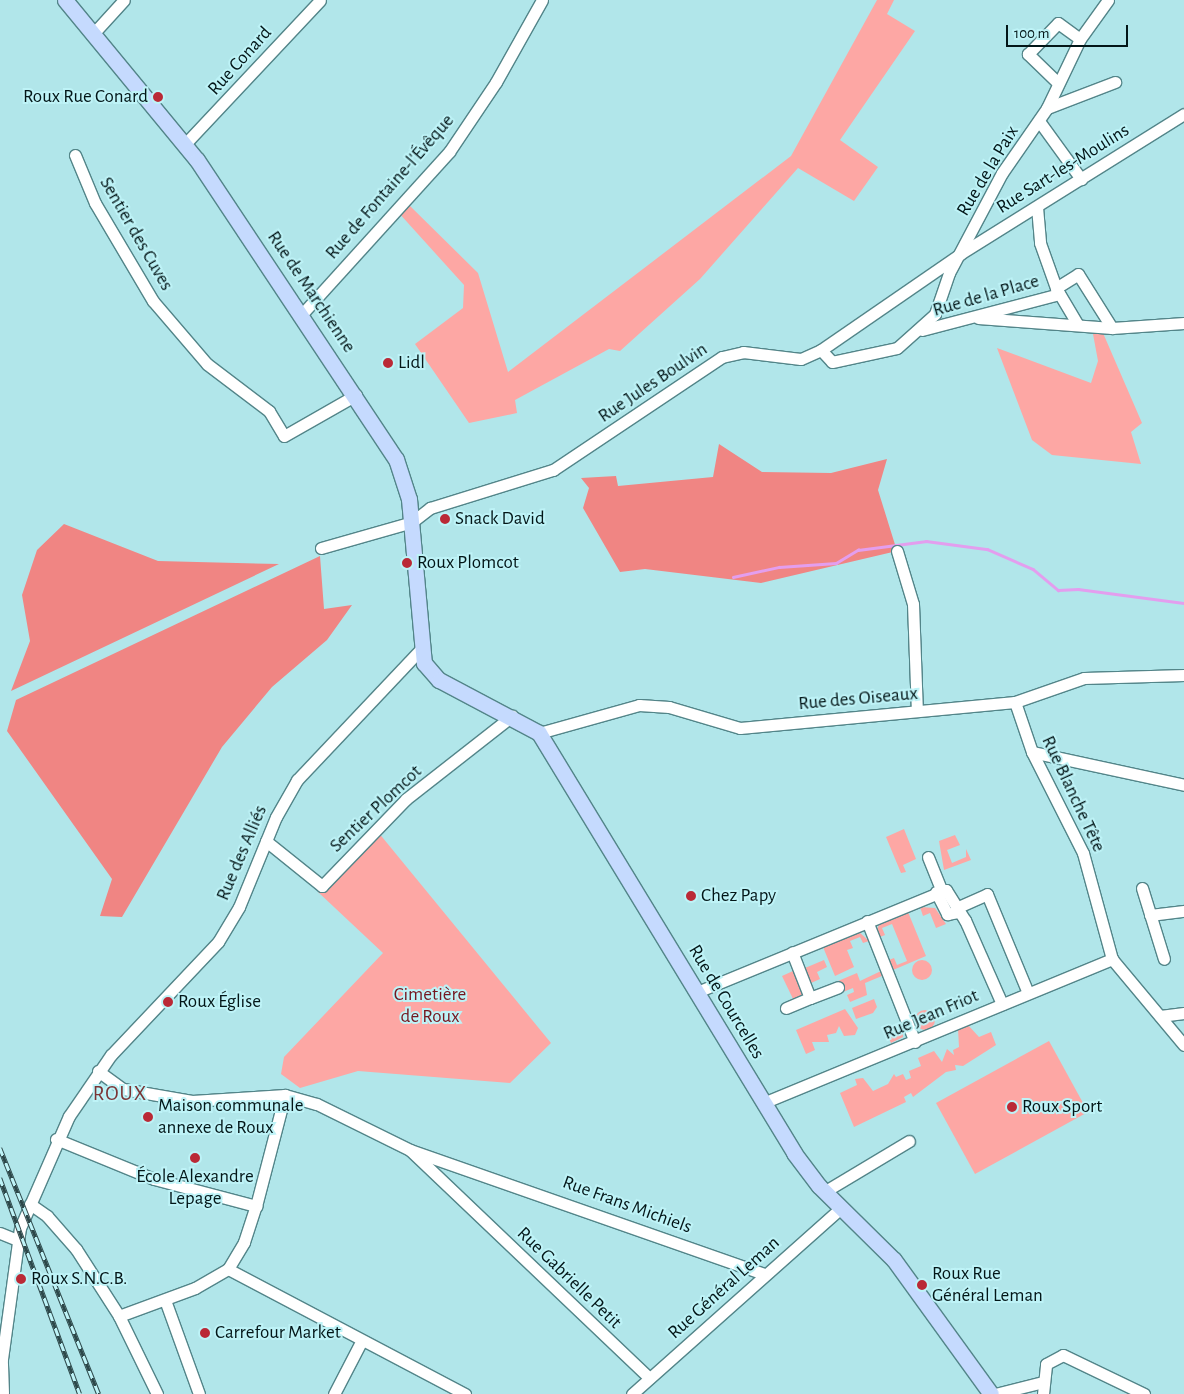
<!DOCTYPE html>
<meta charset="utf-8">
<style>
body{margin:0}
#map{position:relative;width:1184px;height:1394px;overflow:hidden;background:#b1e6ea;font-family:"Alegreya Sans",sans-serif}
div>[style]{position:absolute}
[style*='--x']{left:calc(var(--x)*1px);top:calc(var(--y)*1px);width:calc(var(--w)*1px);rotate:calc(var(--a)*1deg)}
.green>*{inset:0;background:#fda7a4}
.round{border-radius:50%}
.forest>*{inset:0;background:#f08583}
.stream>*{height:2.5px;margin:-1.25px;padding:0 1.25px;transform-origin:1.25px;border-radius:1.25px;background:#e39eee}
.roads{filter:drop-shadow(1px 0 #538589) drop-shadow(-1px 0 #538589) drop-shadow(0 1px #538589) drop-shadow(0 -1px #538589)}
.minor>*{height:11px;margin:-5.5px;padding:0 5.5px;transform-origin:5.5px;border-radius:5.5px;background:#fff}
.major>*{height:15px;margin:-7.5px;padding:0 7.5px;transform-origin:7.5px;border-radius:7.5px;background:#c5dafe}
.rail>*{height:4.5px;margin-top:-2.25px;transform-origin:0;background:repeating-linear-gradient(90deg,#bef3f7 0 8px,#2d484a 0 16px);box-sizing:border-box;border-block:1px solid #2d484a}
.dots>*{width:14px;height:14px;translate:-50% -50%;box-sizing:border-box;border:2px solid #bef3f7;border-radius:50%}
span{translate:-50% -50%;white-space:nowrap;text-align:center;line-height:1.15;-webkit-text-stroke:4px #bef3f7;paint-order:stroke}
.street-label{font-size:19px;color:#031618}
.poi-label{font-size:19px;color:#031618}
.right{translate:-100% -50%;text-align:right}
.left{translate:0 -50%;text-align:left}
.park-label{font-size:19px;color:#75161f}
.quarter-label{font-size:21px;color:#7b3434;letter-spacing:1px}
.scale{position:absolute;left:1006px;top:25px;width:122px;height:22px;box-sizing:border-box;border:2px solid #031618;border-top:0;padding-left:6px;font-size:15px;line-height:18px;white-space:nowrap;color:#031618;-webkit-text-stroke:4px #bef3f7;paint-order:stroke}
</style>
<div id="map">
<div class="green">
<i style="clip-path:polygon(877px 0,894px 0,887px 14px,915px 31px,840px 140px,878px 167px,854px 201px,798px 168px,700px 279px,620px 351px,609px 349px,515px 400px,517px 413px,469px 423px,415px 344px,463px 308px,464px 285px,398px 212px,408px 204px,478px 273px,508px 372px,791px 156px)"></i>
<i style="clip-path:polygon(1103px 333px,1142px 423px,1131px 432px,1141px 464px,1052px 455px,1032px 440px,997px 348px,1091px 383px,1098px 361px,1093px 334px)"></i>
<i style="clip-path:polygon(904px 829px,916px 859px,903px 865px,906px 872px,901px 873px,886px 837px)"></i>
<i style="clip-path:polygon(378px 832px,551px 1043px,510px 1083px,358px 1071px,300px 1088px,281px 1074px,284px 1057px,383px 953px,318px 892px)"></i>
<i style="clip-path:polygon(955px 835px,960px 845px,947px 850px,952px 863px,966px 857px,966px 849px,971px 860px,944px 870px,939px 841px)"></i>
<i style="clip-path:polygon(920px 907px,935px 908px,946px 924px,936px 928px,930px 913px,923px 916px)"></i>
<i style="clip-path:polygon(908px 912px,926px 956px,893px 970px,889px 960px,894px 958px,897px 965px,907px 961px,892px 924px,882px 928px,885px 935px,880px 937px,877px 929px,880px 923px)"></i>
<i style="clip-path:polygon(859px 932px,869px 941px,863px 943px,860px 937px,850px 941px,853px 948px,847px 950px,854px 967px,835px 976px,823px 947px)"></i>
<i style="clip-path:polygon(824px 960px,827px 967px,817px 972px,820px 979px,811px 983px,805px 968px)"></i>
<i class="round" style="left:912px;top:960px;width:20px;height:20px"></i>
<i style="clip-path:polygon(793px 971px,803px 997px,794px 1001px,782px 976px)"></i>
<i style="clip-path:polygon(881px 971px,882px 976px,865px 983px,867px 995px,850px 1002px,847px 995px,854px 992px,853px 988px,843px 992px,838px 981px,857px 973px,860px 981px)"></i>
<i style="clip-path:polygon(874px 999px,877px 1007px,873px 1013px,856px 1019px,852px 1008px)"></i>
<i style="clip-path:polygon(845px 1009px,858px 1028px,855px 1035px,844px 1036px,839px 1026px,836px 1033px,827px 1035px,829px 1042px,812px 1042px,815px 1050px,806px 1054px,796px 1030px)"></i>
<i class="round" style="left:915px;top:1010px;width:20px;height:20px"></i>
<i style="clip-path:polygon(902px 1023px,903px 1037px,891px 1043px,885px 1030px)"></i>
<i style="clip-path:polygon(968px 1025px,979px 1037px,991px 1032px,996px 1045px,963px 1066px,955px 1065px,956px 1070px,946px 1072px,913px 1097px,911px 1093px,904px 1097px,906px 1102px,854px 1127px,840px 1093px,857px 1085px,855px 1079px,863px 1078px,873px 1091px,888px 1084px,894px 1074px,896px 1077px,903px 1074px,906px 1080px,911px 1078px,909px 1071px,921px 1066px,918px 1058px,934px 1051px,942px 1062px,947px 1049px,954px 1055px,953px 1050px,959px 1047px,958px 1029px)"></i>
<i style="clip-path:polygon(1049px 1041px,1088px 1112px,975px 1174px,936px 1103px)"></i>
</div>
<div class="forest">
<i style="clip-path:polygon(719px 444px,762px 472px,831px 473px,887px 459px,878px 490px,897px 551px,761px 583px,645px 569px,620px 572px,583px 508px,589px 488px,581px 478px,616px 476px,618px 486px,713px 477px)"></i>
<i style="clip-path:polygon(64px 524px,158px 561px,279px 564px,11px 691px,30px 641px,22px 595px,37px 550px)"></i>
<i style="clip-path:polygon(320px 556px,324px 609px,352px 605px,327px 640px,272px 687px,222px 747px,122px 917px,100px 916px,112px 879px,7px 731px,16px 700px)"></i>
</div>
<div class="stream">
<i style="--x:733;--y:577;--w:47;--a:-12.3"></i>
<i style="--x:779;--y:567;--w:57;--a:-4"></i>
<i style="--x:836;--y:563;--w:26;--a:-31"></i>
<i style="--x:858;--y:550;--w:69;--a:-7.5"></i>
<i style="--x:926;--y:541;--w:62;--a:7.5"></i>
<i style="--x:987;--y:549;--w:50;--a:23.5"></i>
<i style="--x:1033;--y:569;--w:33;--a:40"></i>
<i style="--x:1058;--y:590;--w:20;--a:-3"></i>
<i style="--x:1078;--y:589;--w:107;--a:7.5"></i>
</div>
<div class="roads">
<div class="minor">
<i style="--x:92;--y:35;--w:47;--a:-47.6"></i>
<i style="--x:1058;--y:83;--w:42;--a:-136"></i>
<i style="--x:1028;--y:54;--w:43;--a:-45.9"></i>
<i style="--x:1058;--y:23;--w:27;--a:36"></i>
<i style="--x:1047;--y:108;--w:73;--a:-20.9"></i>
<i style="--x:1039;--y:121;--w:72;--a:54.1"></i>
<i style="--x:185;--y:144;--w:197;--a:-46.8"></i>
<i style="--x:75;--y:155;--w:52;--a:67.4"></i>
<i style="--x:95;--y:203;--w:114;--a:59.4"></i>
<i style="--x:153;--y:301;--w:83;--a:49.4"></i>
<i style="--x:207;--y:364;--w:78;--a:37.2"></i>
<i style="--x:269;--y:411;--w:29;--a:59"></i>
<i style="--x:284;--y:436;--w:83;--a:-29.7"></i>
<i style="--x:1037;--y:207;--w:36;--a:85"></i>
<i style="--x:1040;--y:243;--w:48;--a:70.4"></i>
<i style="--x:1056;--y:288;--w:43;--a:59.3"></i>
<i style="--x:1056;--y:288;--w:26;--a:-32"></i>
<i style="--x:1078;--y:274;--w:64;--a:57.8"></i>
<i style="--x:302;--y:314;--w:219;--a:-47.8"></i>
<i style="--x:449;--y:152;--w:84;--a:-56.1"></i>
<i style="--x:496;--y:82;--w:94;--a:-60.7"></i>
<i style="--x:978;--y:318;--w:134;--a:4.3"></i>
<i style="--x:1112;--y:328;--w:72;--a:-4"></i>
<i style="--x:922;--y:330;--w:142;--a:-14.7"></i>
<i style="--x:821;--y:350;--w:16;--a:47"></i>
<i style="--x:832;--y:362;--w:66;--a:-12.2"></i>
<i style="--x:897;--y:348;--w:51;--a:-41.8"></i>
<i style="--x:935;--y:314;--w:43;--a:-71.1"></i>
<i style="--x:949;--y:273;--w:113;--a:-62.1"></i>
<i style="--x:1002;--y:173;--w:79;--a:-55.3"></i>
<i style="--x:1047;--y:108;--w:76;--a:-64.4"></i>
<i style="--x:1080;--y:39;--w:48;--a:-54.3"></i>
<i style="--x:321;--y:548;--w:95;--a:-15.9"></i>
<i style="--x:412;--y:522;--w:23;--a:-38"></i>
<i style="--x:430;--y:508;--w:129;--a:-17.2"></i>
<i style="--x:553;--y:470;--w:203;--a:-33.8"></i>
<i style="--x:722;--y:357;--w:22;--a:-13"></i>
<i style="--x:743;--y:352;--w:58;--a:6.9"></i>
<i style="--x:801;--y:359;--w:22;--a:-24"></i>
<i style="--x:821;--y:350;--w:169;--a:-34.6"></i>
<i style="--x:960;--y:254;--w:264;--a:-32"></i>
<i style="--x:897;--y:551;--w:55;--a:73.2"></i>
<i style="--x:913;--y:604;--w:107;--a:87.9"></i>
<i style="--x:1015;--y:702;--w:53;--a:71.2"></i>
<i style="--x:1032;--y:752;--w:113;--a:63.2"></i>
<i style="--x:1083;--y:853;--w:110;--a:74.7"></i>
<i style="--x:1112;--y:959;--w:112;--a:50.1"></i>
<i style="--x:539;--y:733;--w:104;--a:-15.6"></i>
<i style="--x:639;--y:705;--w:30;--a:4"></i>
<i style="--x:669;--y:707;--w:74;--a:16.5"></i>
<i style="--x:740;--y:728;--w:276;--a:-5.4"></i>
<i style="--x:1015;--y:702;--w:73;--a:-19.2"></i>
<i style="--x:1084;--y:678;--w:100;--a:-1.7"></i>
<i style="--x:1032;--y:752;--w:156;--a:12.2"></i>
<i style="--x:266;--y:841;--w:72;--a:38.8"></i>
<i style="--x:322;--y:886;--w:121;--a:-46"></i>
<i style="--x:406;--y:799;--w:135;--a:-38.1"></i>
<i style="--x:928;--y:857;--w:35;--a:68"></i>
<i style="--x:1142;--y:888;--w:74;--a:72.8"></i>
<i style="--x:936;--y:892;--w:25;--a:63"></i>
<i style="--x:947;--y:914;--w:11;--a:-10"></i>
<i style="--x:956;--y:908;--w:34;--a:-24"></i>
<i style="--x:987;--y:894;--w:107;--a:67.5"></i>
<i style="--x:1150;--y:915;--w:34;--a:-7"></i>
<i style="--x:867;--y:921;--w:130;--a:68.4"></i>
<i style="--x:697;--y:992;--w:269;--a:-22.3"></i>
<i style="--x:946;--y:890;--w:36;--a:58"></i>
<i style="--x:965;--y:920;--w:92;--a:66.2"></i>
<i style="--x:810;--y:998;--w:30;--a:-21"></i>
<i style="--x:786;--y:1008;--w:26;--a:-23"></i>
<i style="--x:810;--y:998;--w:49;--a:-111.4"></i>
<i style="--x:1160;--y:1016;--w:24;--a:-7"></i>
<i style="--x:98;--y:1071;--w:31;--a:36"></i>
<i style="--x:123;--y:1089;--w:70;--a:9.9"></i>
<i style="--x:192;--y:1101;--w:93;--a:-3.7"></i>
<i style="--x:285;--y:1095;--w:33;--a:16"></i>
<i style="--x:317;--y:1104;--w:104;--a:26.3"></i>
<i style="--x:410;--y:1150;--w:376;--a:19.3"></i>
<i style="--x:763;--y:1103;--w:378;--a:-22.4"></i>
<i style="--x:56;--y:1139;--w:106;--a:22.2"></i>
<i style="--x:154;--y:1179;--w:106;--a:14.8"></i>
<i style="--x:411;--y:1151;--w:329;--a:43.6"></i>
<i style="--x:824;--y:1192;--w:99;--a:-31"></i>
<i style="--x:30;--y:1204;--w:21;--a:35"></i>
<i style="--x:47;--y:1216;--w:44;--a:48.7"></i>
<i style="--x:76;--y:1249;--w:80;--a:57.3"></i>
<i style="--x:119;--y:1316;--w:87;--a:64"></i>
<i style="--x:0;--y:1233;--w:18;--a:22"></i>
<i style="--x:228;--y:1269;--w:268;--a:27.8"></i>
<i style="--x:165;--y:1300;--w:100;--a:70.1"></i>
<i style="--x:119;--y:1316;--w:81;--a:-20.2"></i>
<i style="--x:195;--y:1288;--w:38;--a:-30"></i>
<i style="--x:228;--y:1269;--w:31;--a:-59"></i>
<i style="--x:244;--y:1242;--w:38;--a:-72"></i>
<i style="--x:256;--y:1206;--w:115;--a:-75.4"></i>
<i style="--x:3;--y:1393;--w:34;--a:-92"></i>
<i style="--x:2;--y:1359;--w:132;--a:-82.2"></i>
<i style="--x:20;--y:1228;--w:122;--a:-66.4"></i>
<i style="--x:69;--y:1116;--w:74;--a:-55.5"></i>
<i style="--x:111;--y:1055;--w:156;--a:-46.6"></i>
<i style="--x:218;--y:942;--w:41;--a:-59"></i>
<i style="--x:239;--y:907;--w:97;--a:-67.7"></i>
<i style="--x:276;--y:817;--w:43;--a:-60.4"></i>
<i style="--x:297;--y:780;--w:179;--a:-46.6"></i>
<i style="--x:334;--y:1394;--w:59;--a:-62.6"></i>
<i style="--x:632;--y:1394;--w:278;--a:-41.7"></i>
<i style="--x:995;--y:1394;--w:49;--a:-14"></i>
<i style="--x:1043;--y:1394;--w:30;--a:-84"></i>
<i style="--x:1046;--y:1364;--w:19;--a:-28"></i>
<i style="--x:1063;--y:1355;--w:90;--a:25.7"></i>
</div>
<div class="major">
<i style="--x:65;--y:0;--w:207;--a:50.5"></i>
<i style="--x:197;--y:160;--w:359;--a:56.4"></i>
<i style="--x:396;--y:459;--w:42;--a:72"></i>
<i style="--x:409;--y:499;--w:165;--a:84.8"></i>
<i style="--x:424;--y:663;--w:23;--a:49"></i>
<i style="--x:439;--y:680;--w:113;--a:27.9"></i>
<i style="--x:539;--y:733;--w:491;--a:58.7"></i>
<i style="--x:794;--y:1153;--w:41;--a:52.9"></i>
<i style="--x:819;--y:1186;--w:105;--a:44.6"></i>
<i style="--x:894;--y:1260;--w:165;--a:54.1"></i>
</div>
</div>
<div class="rail">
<i style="--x:0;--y:1148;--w:265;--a:68.1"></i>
<i style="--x:0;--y:1178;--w:230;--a:69.7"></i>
</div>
<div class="dots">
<i style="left:158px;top:97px;background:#ba2936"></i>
<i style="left:388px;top:363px;background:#ba2936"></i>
<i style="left:445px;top:519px;background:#ba2936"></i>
<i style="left:407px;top:563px;background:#ba2936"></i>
<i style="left:691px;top:896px;background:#ba2936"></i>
<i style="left:168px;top:1002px;background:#ba2936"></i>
<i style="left:1012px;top:1107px;background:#ba2936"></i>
<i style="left:148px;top:1117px;background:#ba2936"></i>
<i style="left:195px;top:1158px;background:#ba2936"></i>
<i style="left:21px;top:1279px;background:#ba2936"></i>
<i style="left:922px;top:1285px;background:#ba2936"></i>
<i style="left:205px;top:1333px;background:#ba2936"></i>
</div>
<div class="street-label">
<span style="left:240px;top:61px;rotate:-48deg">Rue Conard</span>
<span style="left:1063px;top:169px;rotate:-32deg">Rue Sart-les-Moulins</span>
<span style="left:988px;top:171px;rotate:-59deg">Rue de la Paix</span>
<span style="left:390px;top:187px;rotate:-49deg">Rue de Fontaine-l'Évêque</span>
<span style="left:136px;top:234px;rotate:60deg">Sentier des Cuves</span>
<span style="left:311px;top:292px;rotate:56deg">Rue de Marchienne</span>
<span style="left:986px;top:296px;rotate:-16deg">Rue de la Place</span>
<span style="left:653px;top:383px;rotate:-34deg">Rue Jules Boulvin</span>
<span style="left:858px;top:699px;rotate:-5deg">Rue des Oiseaux</span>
<span style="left:1073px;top:794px;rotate:65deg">Rue Blanche Tête</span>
<span style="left:376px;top:809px;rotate:-43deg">Sentier Plomcot</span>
<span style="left:242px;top:853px;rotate:-67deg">Rue des Alliés</span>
<span style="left:726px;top:1002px;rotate:59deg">Rue de Courcelles</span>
<span style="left:931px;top:1015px;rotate:-23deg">Rue Jean Friot</span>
<span style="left:627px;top:1205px;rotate:20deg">Rue Frans Michiels</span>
<span style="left:569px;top:1278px;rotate:44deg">Rue Gabrielle Petit</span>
<span style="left:724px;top:1288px;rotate:-42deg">Rue Général Leman</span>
</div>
<div class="poi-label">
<span class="right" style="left:148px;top:97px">Roux Rue Conard</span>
<span class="left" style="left:398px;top:363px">Lidl</span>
<span class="left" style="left:455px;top:519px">Snack David</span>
<span class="left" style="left:417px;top:563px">Roux Plomcot</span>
<span class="left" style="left:701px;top:896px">Chez Papy</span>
<span class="left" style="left:178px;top:1002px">Roux Église</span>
<span class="left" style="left:158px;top:1117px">Maison communale<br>annexe de Roux</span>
<span class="left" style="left:1022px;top:1107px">Roux Sport</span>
<span style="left:195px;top:1188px">École Alexandre<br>Lepage</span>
<span class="left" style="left:932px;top:1285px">Roux Rue<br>Général Leman</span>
<span class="left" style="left:31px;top:1279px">Roux S.N.C.B.</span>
<span class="left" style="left:215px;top:1333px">Carrefour Market</span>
</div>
<div class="park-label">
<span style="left:430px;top:1006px">Cimetière<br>de Roux</span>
</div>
<div class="quarter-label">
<span style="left:120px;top:1094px">ROUX</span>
</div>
<div class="scale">100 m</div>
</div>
